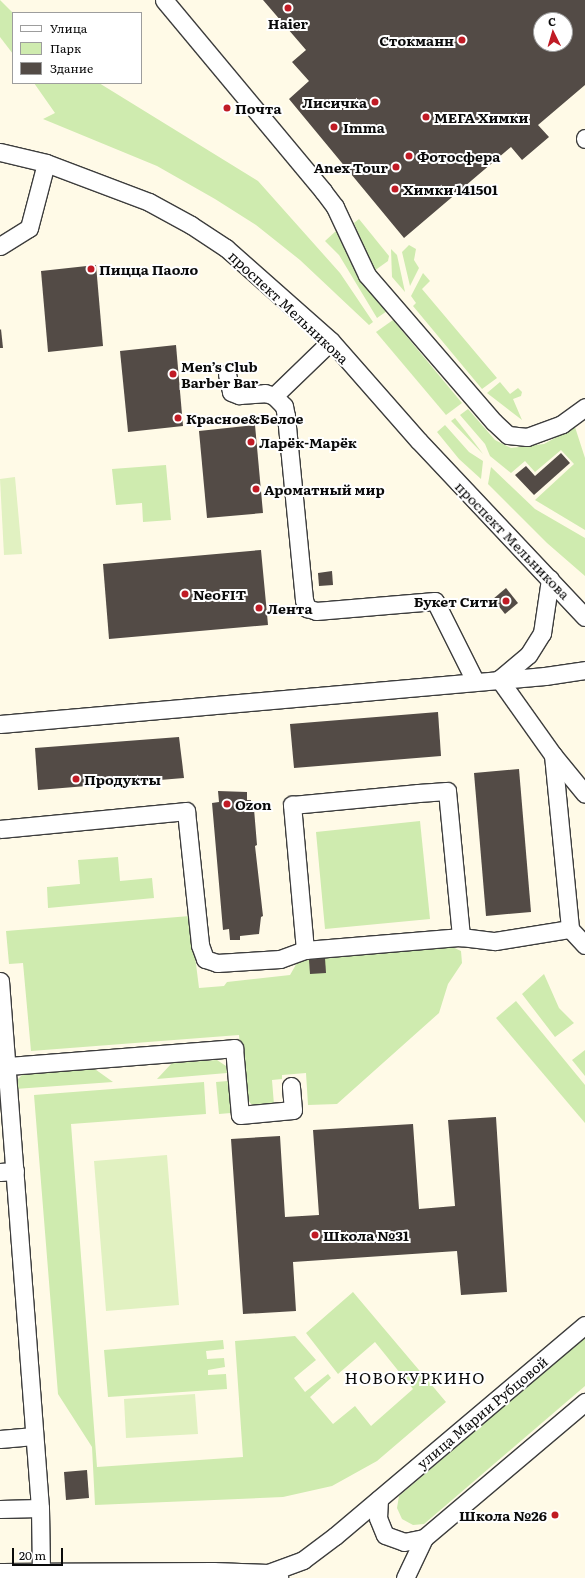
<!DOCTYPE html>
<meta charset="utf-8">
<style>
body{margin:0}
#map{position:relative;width:585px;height:1578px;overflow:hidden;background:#fffae7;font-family:Literata,serif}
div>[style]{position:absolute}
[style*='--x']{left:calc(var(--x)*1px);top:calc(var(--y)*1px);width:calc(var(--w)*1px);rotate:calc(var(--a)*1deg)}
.green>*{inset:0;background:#cfebaf}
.pitch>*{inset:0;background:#e1f1c1}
.building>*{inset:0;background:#534b46}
.roads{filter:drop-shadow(1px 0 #3d3d3d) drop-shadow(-1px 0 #3d3d3d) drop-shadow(0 1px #3d3d3d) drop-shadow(0 -1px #3d3d3d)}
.minor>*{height:17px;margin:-8.5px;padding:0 8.5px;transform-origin:8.5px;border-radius:8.5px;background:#fff}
.dots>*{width:11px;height:11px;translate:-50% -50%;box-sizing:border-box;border:2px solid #fff;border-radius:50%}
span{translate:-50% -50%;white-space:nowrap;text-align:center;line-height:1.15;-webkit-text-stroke:4px #fff;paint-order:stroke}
.poi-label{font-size:14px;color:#0a0a0a;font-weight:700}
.right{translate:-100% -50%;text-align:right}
.left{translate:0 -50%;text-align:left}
.street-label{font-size:14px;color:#0a0a0a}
.quarter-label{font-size:16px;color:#0a0a0a;letter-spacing:1px}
.legend{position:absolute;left:12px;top:12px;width:130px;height:72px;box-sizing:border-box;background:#fff;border:1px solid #9d9d9d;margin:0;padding:5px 7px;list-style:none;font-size:12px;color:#0a0a0a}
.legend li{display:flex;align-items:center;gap:8px;height:20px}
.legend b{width:20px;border:1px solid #9d9d9d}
.north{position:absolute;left:533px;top:12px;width:40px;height:40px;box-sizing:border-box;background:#fff;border:1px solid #9d9d9d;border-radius:50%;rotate:355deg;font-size:11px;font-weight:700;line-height:16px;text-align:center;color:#0a0a0a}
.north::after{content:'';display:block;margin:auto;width:14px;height:18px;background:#c01b25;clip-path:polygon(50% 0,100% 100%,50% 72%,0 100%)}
.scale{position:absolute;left:12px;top:1548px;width:51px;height:18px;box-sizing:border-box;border:2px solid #0a0a0a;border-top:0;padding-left:5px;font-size:12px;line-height:14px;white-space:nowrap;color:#0a0a0a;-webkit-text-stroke:3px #fff;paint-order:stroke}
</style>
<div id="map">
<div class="green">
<i style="clip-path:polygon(0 0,13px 13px,13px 54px,0 37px)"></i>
<i style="clip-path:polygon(34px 83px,99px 83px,258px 181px,340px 273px,373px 322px,369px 325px,300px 260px,256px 225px,215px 199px,157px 166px,43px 119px,55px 113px)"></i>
<i style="clip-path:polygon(359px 219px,389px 256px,388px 261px,374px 271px,354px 223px)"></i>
<i style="clip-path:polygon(336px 231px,359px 280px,387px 311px,377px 318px,339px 255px,325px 241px)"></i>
<i style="clip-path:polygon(409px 245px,416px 249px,414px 260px,419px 268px,410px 286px,402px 252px)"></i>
<i style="clip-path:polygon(391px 249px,397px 255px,405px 292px,392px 277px)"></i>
<i style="clip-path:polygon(423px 273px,430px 281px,422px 289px,497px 378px,482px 389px,413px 306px,416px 303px,411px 296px)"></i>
<i style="clip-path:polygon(393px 320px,462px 403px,446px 415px,376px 332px)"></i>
<i style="clip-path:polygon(500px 382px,510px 394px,518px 388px,522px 392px,521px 396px,513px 399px,522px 420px,487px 393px)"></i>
<i style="clip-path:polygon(468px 409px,495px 440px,511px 448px,544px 444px,575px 427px,585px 458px,585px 530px,535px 500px,574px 464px,561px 450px,535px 472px,525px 461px,511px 473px,490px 456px,485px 444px,460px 415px)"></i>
<i style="clip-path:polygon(455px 418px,474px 442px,483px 454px,451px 421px)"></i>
<i style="clip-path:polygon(445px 425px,469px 452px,483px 461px,481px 479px,459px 459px,437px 432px)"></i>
<i style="clip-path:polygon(166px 465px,171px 520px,143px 522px,142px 503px,116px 505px,112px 469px)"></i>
<i style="clip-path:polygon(491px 467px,535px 509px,585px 538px,585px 576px,547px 543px,488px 484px)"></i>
<i style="clip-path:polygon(420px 821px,430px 919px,325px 929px,316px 832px)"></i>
<i style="clip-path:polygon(118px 857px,120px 881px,152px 878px,154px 898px,48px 908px,47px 887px,80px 884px,78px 860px)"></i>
<i style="clip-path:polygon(190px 916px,199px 988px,224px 986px,227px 982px,290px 975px,298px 961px,450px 946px,461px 951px,462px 963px,448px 984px,439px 1013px,337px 1104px,308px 1105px,306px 1073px,282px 1075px,282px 1079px,272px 1080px,274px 1105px,257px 1107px,251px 1104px,244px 1094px,239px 1035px,31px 1051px,23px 963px,9px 964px,6px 931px)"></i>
<i style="clip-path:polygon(544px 974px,559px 1008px,574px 1023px,555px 1037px,522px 994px)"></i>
<i style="clip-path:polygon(516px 1001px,585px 1085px,585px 1123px,496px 1018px)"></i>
<i style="clip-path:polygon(585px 1050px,585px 1076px,572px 1060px)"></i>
<i style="clip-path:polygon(217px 1060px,226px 1066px,227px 1073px,157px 1079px,172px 1063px)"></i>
<i style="clip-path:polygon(92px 1067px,113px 1082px,15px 1089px,16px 1081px,24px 1073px)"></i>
<i style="clip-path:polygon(228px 1081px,231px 1113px,219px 1114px,216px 1082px)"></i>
<i style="clip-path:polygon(204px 1082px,206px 1114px,71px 1124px,97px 1467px,243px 1457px,235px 1341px,295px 1336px,316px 1360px,294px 1378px,305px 1392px,328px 1374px,331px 1378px,310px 1397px,333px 1424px,355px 1406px,371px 1426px,413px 1389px,375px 1342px,338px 1374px,306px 1333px,353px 1292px,446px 1402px,377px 1461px,332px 1486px,283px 1497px,95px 1505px,92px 1447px,58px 1394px,34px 1095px)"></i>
<i style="clip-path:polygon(585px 1337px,585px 1386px,424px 1524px,413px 1525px,402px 1519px,397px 1508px,399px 1496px)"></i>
<i style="clip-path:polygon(223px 1340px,224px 1349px,206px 1351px,207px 1359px,224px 1358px,225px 1367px,208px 1370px,208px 1375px,226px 1374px,227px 1389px,108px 1397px,104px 1350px)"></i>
</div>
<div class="pitch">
<i style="clip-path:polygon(15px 477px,22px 554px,4px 555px,0 479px)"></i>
<i style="clip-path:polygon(167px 1155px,179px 1305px,106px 1311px,94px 1161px)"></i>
<i style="clip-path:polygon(195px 1394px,198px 1434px,126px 1438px,124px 1399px)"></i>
</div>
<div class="building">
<i style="clip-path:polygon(evenodd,263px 0,585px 0,585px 85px,538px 125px,549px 137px,522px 160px,511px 147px,404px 238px,289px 99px,309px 81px,292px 62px,306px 50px,263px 0,541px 20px,565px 20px,565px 44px,541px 44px,541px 20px)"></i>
<i style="clip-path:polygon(96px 265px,103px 346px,48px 352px,41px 271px)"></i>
<i style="clip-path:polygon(1px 329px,3px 348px,0 348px,0 330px)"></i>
<i style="clip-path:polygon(176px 345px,183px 426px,128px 432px,120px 351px)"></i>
<i style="clip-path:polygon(255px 425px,263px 513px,207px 518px,199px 431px)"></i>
<i style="clip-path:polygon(561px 453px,570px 463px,534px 495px,515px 475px,526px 466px,535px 476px)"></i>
<i style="clip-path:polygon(261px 550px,268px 625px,109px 639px,103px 564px)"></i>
<i style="clip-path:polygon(332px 571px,333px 585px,319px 586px,318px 573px)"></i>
<i style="clip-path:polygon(506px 588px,518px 603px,505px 614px,493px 599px)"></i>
<i style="clip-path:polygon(438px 712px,441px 756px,294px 768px,290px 724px)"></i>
<i style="clip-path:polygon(179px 737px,184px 778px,38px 790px,35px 748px)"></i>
<i style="clip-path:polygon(519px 769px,531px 912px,486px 916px,474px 773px)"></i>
<i style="clip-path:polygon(218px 791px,247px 792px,247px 800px,251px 800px,251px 809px,254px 809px,257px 845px,255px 846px,263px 916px,261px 917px,259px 934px,240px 936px,240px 940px,230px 940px,229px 929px,223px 930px,212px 803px,219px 802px)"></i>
<i style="clip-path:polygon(325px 958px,326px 973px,310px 974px,309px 960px)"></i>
<i style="clip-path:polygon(496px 1117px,507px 1292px,461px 1295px,457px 1251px,293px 1262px,296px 1311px,243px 1314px,231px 1139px,280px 1136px,285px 1217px,319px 1215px,313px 1130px,413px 1124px,419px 1209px,455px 1206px,448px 1120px)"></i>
<i style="clip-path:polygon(87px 1470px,89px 1498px,66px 1500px,64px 1472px)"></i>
</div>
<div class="roads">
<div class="minor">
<i style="--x:164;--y:0;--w:249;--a:50.2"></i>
<i style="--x:323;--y:191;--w:20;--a:53"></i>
<i style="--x:335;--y:207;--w:75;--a:64.8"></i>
<i style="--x:367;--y:275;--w:194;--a:49.2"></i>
<i style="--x:494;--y:422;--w:19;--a:43"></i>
<i style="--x:508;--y:435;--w:19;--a:6"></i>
<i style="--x:527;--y:437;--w:37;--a:-20"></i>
<i style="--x:562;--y:424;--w:29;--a:-36"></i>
<i style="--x:585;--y:138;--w:1;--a:90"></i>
<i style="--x:0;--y:152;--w:47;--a:13.4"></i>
<i style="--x:46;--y:163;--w:110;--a:20.7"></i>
<i style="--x:149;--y:202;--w:48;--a:28.7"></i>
<i style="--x:191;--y:225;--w:42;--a:33.3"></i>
<i style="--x:226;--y:248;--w:140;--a:41.5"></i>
<i style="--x:331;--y:341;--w:133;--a:48.7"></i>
<i style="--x:419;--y:441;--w:242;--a:46.7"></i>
<i style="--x:0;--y:246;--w:34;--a:-32"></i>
<i style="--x:29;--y:228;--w:67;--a:-75.3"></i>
<i style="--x:227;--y:374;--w:18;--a:77"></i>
<i style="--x:231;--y:392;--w:9;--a:21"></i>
<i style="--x:239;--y:395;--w:26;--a:-4"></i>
<i style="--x:265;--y:393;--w:9;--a:18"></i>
<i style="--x:274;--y:396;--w:79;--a:-44"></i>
<i style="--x:274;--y:396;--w:14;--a:45"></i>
<i style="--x:284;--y:406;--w:10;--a:79"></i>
<i style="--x:286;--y:416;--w:185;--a:84.4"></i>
<i style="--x:304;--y:600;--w:9;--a:69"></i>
<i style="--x:307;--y:608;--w:9;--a:18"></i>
<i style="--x:316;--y:611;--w:119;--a:-4.8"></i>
<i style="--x:435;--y:601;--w:89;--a:63.4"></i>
<i style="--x:550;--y:579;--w:55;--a:98.4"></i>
<i style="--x:542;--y:633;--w:26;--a:122"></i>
<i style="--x:528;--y:655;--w:38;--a:140"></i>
<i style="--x:499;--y:679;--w:93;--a:54.6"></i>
<i style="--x:553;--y:755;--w:175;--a:84.4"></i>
<i style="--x:570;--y:929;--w:22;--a:47"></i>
<i style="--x:0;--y:724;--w:547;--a:-5.03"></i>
<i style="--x:545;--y:676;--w:40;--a:-8.5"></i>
<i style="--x:553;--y:755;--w:50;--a:50.6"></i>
<i style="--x:0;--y:829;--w:187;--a:-5.5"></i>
<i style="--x:186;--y:811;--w:135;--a:84"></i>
<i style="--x:200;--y:945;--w:15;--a:70"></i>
<i style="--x:205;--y:959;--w:13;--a:18"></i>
<i style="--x:217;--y:963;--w:63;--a:-3.6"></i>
<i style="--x:280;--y:959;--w:27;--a:-20"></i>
<i style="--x:305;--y:950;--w:157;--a:-4.8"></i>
<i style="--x:461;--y:937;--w:34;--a:7"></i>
<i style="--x:495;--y:941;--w:76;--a:-9.1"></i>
<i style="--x:305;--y:950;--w:146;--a:-95.1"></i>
<i style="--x:292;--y:805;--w:127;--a:-5.4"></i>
<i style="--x:418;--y:793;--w:29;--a:-4"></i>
<i style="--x:447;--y:791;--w:147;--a:84.5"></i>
<i style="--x:0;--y:981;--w:529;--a:85.66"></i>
<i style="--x:40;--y:1508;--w:63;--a:89.1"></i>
<i style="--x:7;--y:1066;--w:228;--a:-4.5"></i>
<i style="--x:234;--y:1048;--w:67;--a:84.9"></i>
<i style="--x:240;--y:1115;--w:53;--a:-5.4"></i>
<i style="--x:293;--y:1110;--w:24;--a:-95"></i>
<i style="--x:0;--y:1172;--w:15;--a:-4"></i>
<i style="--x:0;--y:1439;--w:34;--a:-5"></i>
<i style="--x:379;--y:1499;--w:19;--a:93"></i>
<i style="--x:378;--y:1518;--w:18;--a:68"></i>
<i style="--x:385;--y:1535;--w:20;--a:20"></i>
<i style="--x:404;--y:1542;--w:20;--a:-11"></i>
<i style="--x:0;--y:1509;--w:40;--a:-1.4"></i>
<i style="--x:0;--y:1572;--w:213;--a:-0.3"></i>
<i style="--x:213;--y:1571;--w:55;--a:2.1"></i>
<i style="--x:268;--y:1573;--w:12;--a:20"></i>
<i style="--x:268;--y:1573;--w:37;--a:-20"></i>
<i style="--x:303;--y:1560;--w:40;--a:-37"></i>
<i style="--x:335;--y:1536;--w:327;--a:-40.2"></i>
<i style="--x:405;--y:1578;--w:44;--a:-64.6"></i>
<i style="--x:424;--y:1538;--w:211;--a:-40.2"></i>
</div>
</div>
<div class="dots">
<i style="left:288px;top:8px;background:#c01b25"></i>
<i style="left:462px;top:40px;background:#c01b25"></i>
<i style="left:375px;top:102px;background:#c01b25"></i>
<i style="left:227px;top:108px;background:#c01b25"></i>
<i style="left:426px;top:117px;background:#c01b25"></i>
<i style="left:334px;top:127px;background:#c01b25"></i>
<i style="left:409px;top:156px;background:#c01b25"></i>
<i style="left:396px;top:167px;background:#c01b25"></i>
<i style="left:395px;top:189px;background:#c01b25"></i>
<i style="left:91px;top:269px;background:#c01b25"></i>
<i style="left:173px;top:374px;background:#c01b25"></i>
<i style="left:178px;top:418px;background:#c01b25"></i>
<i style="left:251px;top:442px;background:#c01b25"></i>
<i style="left:256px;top:489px;background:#c01b25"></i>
<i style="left:185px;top:594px;background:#c01b25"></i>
<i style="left:506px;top:601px;background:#c01b25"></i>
<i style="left:259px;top:608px;background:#c01b25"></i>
<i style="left:76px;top:779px;background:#c01b25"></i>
<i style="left:227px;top:804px;background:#c01b25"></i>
<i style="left:315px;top:1235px;background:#c01b25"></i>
<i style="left:555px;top:1515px;background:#c01b25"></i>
</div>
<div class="poi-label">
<span style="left:288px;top:23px">Haier</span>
<span class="right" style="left:454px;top:40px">Стокманн</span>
<span class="right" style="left:367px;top:102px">Лисичка</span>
<span class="left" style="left:235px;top:108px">Почта</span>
<span class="left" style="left:434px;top:117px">МЕГА Химки</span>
<span class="left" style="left:343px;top:127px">Imma</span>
<span class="left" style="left:417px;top:156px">Фотосфера</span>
<span class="right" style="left:388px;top:167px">Anex Tour</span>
<span class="left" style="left:403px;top:189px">Химки 141501</span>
<span class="left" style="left:99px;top:269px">Пицца Паоло</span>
<span class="left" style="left:181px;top:374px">Men’s Club<br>Barber Bar</span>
<span class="left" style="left:186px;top:418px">Красное&amp;Белое</span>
<span class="left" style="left:259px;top:442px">Ларёк-Марёк</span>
<span class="left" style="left:264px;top:489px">Ароматный мир</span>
<span class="left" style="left:193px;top:594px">NeoFIT</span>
<span class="right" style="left:498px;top:601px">Букет Сити</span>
<span class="left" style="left:267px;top:608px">Лента</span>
<span class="left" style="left:84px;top:779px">Продукты</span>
<span class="left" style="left:235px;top:804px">Ozon</span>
<span class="left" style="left:323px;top:1235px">Школа №31</span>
<span class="right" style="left:547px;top:1515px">Школа №26</span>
</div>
<div class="street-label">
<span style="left:289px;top:307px;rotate:43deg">проспект Мельникова</span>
<span style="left:513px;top:540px;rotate:46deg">проспект Мельникова</span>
<span style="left:482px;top:1412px;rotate:-40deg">улица Марии Рубцовой</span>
</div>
<div class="quarter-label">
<span style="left:415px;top:1377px">НОВОКУРКИНО</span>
</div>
<ul class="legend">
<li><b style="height:5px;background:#fff"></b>Улица</li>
<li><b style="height:11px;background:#cfebaf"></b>Парк</li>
<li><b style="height:11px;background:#534b46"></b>Здание</li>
</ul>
<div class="north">С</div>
<div class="scale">20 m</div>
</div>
